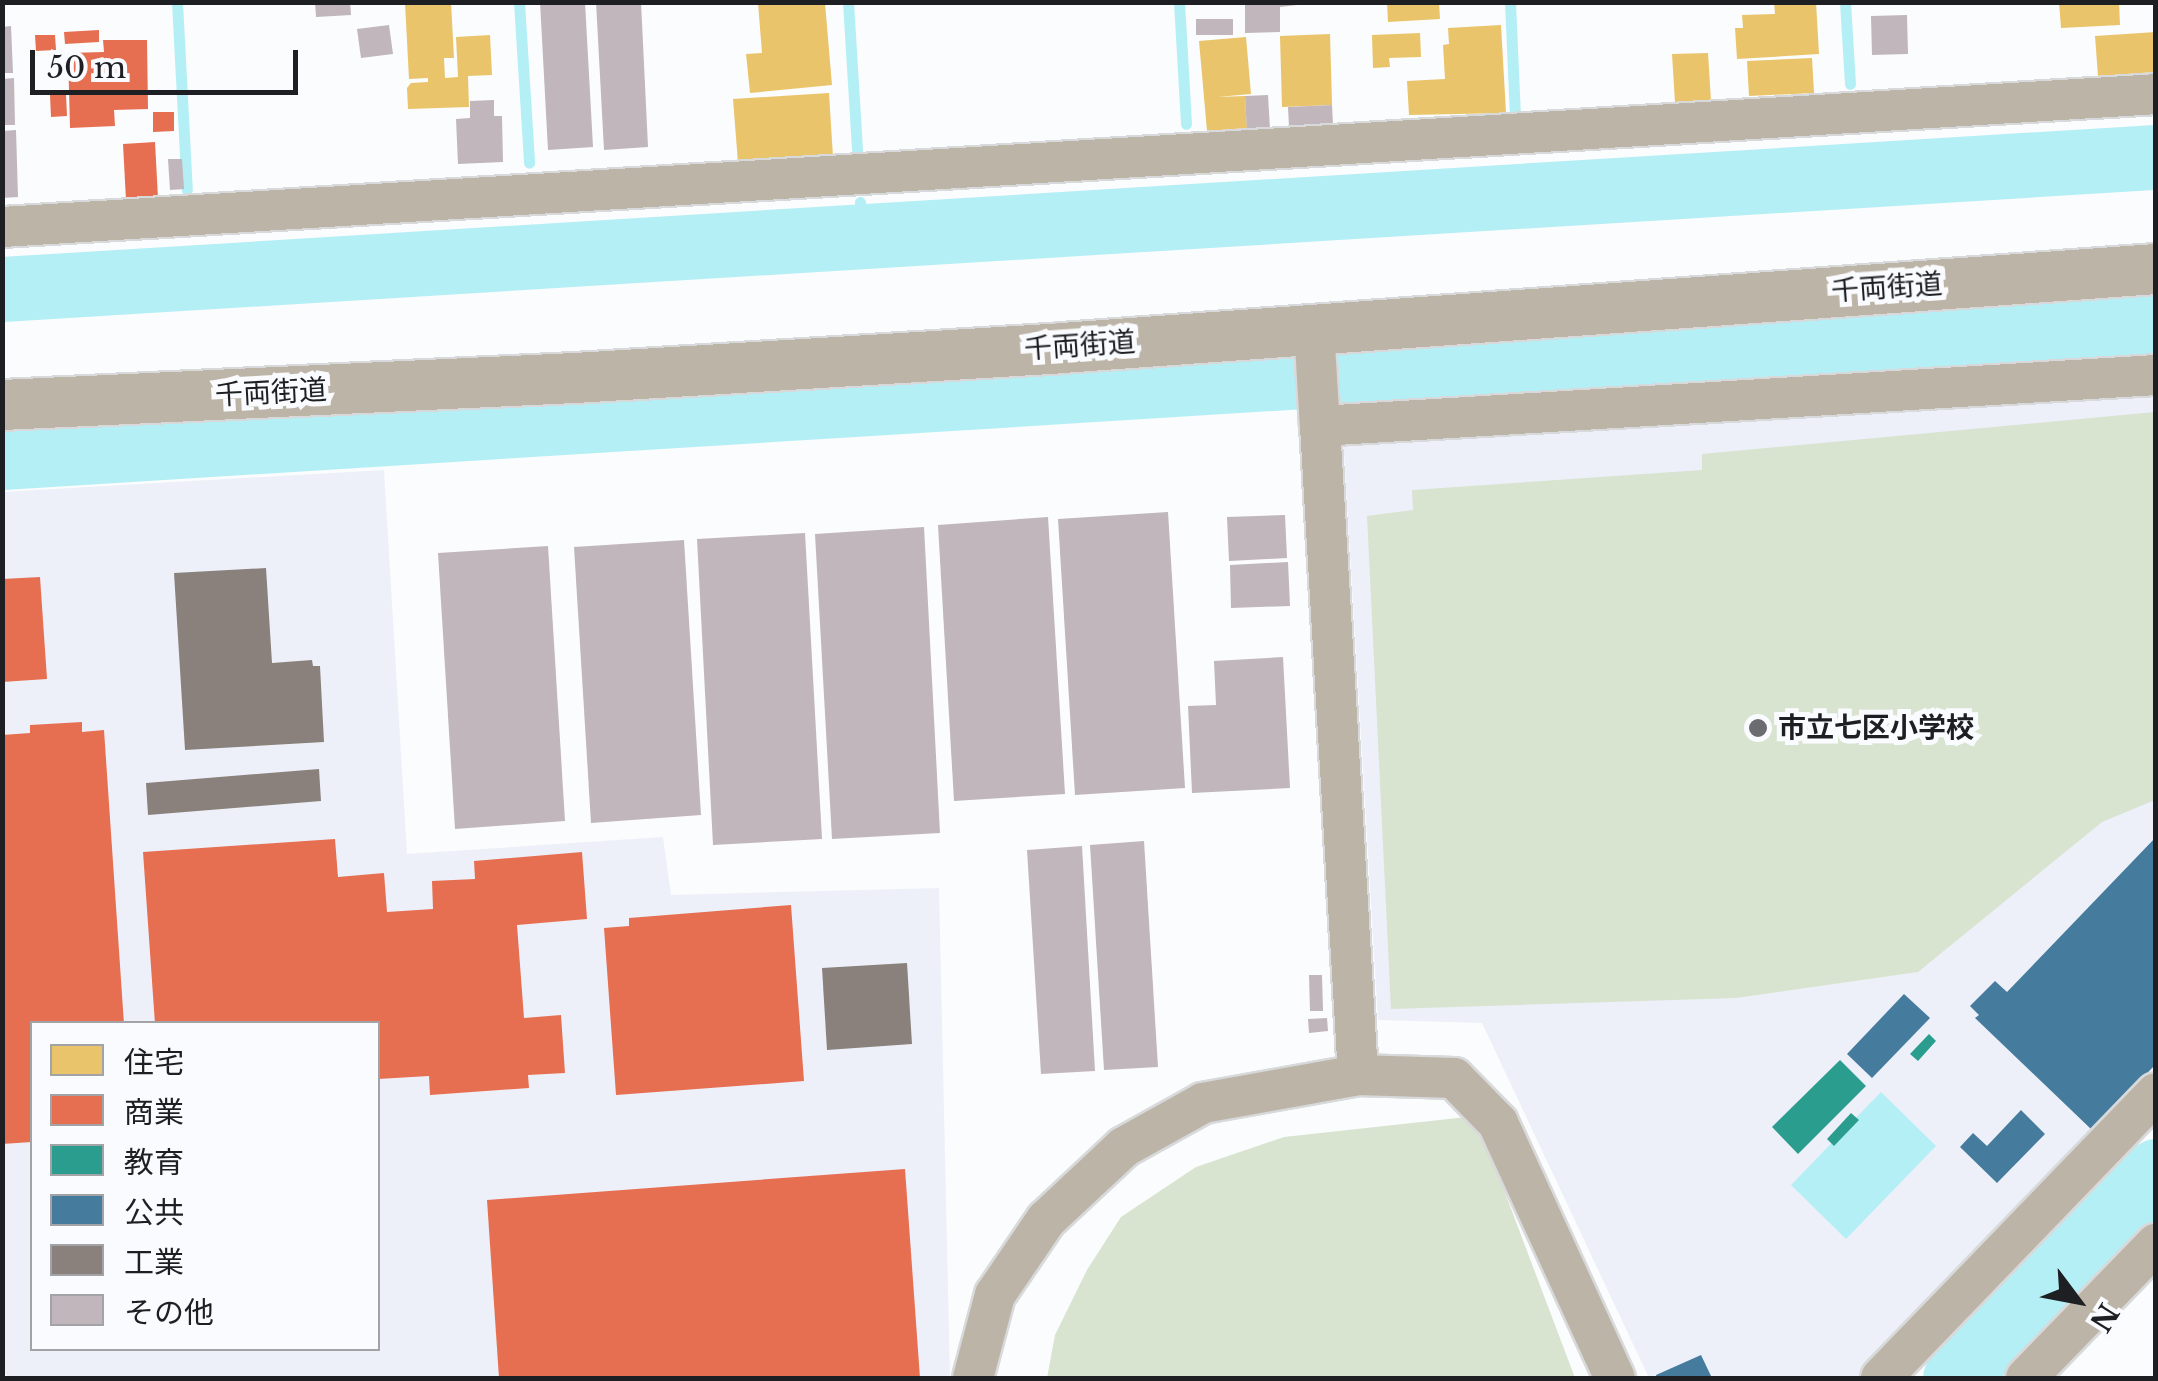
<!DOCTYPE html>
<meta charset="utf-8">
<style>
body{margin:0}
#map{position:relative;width:2158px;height:1381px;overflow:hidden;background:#fbfcfd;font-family:"Libre Baskerville","Noto Sans JP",serif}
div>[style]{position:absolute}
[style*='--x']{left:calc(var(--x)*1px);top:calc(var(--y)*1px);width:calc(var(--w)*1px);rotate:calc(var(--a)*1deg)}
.built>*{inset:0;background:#edf0f9}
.green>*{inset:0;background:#d8e3d0}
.water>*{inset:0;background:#b4eff6}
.homes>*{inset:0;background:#e9c46a}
.shops>*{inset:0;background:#e76f51}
.schools>*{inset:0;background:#2a9d8f}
.public>*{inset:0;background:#457b9d}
.industry>*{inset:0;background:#8a817c}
.stream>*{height:11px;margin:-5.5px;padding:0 5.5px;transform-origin:5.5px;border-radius:5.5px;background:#b4eff6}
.river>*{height:65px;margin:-32.5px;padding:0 32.5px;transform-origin:32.5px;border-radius:32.5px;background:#b4eff6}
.building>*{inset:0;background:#c0b6bc}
.roads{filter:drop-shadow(2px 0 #d8d9da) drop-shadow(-2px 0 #d8d9da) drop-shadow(0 2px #d8d9da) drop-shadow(0 -2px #d8d9da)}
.minor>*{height:40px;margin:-20px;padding:0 20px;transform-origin:20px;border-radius:20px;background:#bcb4a7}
.tertiary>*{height:50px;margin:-25px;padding:0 25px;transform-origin:25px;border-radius:25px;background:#bcb4a7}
.dots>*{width:28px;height:28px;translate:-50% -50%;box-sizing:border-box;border:5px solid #fafbfe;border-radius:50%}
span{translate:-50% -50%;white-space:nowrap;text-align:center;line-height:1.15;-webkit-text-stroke:10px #fafbfe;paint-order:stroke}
.street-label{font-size:28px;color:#1e1f22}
.poi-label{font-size:28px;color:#1e1f22;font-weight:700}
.left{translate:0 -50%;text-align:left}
.frame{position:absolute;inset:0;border:5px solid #1e1f22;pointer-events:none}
.legend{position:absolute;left:30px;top:1021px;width:350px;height:330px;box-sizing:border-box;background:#fafbfe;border:2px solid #a2a3a6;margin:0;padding:12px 18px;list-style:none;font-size:30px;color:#1e1f22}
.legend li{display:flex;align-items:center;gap:20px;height:50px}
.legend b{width:50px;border:2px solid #a2a3a6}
.north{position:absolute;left:2028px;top:1251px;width:100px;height:100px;-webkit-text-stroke:8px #fafbfe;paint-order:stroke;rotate:122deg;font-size:28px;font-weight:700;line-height:40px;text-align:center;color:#1e1f22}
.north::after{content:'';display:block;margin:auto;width:35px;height:45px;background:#1e1f22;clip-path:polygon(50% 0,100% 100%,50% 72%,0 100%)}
.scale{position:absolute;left:30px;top:50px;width:268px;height:45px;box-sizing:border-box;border:5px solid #1e1f22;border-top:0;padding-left:12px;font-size:30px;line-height:35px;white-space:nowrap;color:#1e1f22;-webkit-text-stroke:8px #fafbfe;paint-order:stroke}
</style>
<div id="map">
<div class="built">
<i style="clip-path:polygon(2155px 392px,2155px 1072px,1858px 1378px,1649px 1378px,1482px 1023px,1378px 1020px,1343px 437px)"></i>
<i style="clip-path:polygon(evenodd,384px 470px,407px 854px,663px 837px,671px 895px,939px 888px,950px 1378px,10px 1378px,2px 1371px,2px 492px,384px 470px,32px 1024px,378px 1024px,378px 1348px,32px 1348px,32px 1024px)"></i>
</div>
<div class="green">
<i style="clip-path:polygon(2155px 412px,2155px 800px,2102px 822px,1918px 972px,1736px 998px,1391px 1009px,1367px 516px,1413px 510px,1412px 490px,1702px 470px,1702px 454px)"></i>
<i style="clip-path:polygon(1476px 1116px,1575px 1378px,1047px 1378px,1055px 1335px,1087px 1270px,1121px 1217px,1196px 1167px,1284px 1137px)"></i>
</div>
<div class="water">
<i style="clip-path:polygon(1881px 1092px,1936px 1146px,1846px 1239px,1791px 1185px)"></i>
</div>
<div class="homes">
<i style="clip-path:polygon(451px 2px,454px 58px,444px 58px,445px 78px,458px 77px,456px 37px,490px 35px,492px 75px,468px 76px,469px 107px,408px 109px,407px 88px,411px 83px,428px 82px,428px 78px,409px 79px,405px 3px)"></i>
<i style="clip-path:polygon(1387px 2px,1439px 2px,1440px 19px,1388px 22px)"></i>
<i style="clip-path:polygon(1774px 2px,1816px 2px,1819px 54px,1737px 59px,1735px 28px,1743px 28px,1742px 15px,1775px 14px)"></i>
<i style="clip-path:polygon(2059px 2px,2119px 2px,2120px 25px,2061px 28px)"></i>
<i style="clip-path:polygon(758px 3px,825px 3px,832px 85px,750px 93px,746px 54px,762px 53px)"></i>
<i style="clip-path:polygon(1501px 25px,1506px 113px,1409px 115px,1407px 81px,1445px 79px,1443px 45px,1449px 44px,1448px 28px)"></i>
<i style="clip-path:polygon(2156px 32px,2155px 72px,2098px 76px,2095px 36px)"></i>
<i style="clip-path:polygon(1420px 33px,1421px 57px,1389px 58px,1390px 67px,1373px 68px,1372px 35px)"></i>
<i style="clip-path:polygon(1330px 34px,1332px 105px,1282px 107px,1280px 36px)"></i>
<i style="clip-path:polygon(1246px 37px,1251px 94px,1217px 97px,1245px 96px,1247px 128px,1207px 131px,1199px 41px)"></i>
<i style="clip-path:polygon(1708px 53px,1711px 101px,1675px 102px,1672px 54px)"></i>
<i style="clip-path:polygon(1812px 58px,1814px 93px,1749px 96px,1747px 61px)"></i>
<i style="clip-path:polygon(829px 93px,833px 157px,738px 163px,733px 99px)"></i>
</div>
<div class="shops">
<i style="clip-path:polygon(99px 30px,99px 42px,65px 44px,64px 32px)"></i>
<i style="clip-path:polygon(35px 35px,55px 35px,56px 50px,36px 51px)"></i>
<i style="clip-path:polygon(103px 40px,147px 40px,148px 109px,114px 110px,115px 126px,70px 128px,68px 53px,104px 52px)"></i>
<i style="clip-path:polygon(66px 94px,67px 116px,51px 117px,50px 95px)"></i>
<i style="clip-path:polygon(153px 112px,174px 112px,174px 131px,153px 132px)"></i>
<i style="clip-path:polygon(155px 142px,158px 198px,126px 200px,123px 144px)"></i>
<i style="clip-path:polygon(40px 577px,47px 679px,2px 682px,2px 579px)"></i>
<i style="clip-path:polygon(82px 722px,82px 732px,104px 730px,124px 1024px,32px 1024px,32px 1142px,2px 1144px,2px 735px,30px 733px,30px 725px)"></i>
<i style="clip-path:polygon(335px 839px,338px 877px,384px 873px,387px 912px,433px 909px,432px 881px,475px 879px,474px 861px,582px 852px,587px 919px,517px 925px,524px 1018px,561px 1015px,565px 1073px,528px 1075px,529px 1088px,430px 1095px,429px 1076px,378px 1079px,378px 1024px,155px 1024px,143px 852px)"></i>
<i style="clip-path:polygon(791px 905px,804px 1081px,616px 1095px,604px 928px,629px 926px,629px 918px)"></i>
<i style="clip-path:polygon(905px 1169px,920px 1378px,499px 1378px,487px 1200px)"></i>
</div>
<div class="schools">
<i style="clip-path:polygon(1929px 1034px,1936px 1041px,1918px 1061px,1910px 1054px)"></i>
<i style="clip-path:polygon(1840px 1060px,1866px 1086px,1798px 1154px,1772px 1127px)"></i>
<i style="clip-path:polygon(1851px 1113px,1859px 1120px,1834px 1146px,1827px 1139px)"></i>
</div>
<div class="public">
<i style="clip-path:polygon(2156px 837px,2156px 1064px,2092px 1130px,1975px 1018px,1979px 1015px,1970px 1006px,1995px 981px,2007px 992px)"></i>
<i style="clip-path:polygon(1904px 994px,1930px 1018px,1872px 1078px,1847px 1054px)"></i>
<i style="clip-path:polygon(2021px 1110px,2045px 1134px,1997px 1183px,1960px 1147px,1973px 1133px,1987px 1146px)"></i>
<i style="clip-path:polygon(1701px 1355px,1712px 1378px,1657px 1378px,1656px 1375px)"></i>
</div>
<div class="industry">
<i style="clip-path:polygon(266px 568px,272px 663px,312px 660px,313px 666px,320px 666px,324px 742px,185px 750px,174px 573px)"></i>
<i style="clip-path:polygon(319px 769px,321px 801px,148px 815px,146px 783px)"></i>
<i style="clip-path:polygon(907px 963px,912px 1044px,827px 1050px,822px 968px)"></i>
</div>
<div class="stream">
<i style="--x:177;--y:2;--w:188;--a:87"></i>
<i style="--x:519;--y:2;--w:161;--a:86.4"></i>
<i style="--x:848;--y:2;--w:148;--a:86.5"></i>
<i style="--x:1179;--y:2;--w:122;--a:86.7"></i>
<i style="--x:1510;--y:2;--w:113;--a:87.5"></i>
<i style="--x:1845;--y:2;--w:82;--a:86.5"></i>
<i style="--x:1853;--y:162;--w:12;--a:90"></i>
<i style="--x:1518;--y:184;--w:11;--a:90"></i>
<i style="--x:1190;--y:201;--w:15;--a:86"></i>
<i style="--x:860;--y:202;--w:34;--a:87"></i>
<i style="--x:532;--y:241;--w:16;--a:86"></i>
<i style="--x:192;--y:259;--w:19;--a:87"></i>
<i style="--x:1995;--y:1337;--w:26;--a:47"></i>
</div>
<div class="river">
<i style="--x:2;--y:289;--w:2158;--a:-3.51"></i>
<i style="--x:2;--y:457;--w:2158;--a:-3.56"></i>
<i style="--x:1955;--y:1378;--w:289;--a:-45.8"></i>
</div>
<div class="building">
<i style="clip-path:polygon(315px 2px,350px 2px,351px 15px,316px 17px)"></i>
<i style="clip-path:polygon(540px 2px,585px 2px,593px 147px,548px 150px)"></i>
<i style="clip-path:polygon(596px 2px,641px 2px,648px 147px,604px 150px)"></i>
<i style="clip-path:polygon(1245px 2px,1297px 2px,1297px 5px,1280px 7px,1280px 32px,1245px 33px)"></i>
<i style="clip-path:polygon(1907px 15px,1908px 54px,1872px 55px,1871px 16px)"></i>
<i style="clip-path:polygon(1196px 19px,1233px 19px,1233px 35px,1196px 35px)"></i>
<i style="clip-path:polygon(389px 25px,393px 54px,361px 58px,357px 29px)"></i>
<i style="clip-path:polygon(11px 26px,13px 73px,2px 73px,2px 27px)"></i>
<i style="clip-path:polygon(14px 78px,15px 125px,2px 125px,2px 79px)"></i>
<i style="clip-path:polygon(1268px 95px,1270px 129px,1247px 131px,1245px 96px)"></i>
<i style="clip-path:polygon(494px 100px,494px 116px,502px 116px,503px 162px,458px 164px,456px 119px,470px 118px,470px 101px)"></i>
<i style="clip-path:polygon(1332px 105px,1333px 125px,1289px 127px,1288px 107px)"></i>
<i style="clip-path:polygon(16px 130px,18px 197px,2px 198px,2px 131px)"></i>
<i style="clip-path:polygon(168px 159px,182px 159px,184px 189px,170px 190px)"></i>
<i style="clip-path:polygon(1168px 512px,1185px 788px,1075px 795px,1058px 519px)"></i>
<i style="clip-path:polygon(1285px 515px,1287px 558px,1229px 561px,1227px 517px)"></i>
<i style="clip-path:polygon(1048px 517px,1065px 794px,954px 801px,938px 525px)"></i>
<i style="clip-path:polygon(924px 527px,940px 833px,832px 839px,815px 534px)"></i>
<i style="clip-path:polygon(805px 533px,822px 839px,713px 845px,697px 539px)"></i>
<i style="clip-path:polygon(684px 540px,701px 815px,591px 823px,574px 547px)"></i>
<i style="clip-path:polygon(548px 546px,565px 821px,455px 829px,438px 553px)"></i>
<i style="clip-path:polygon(1288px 562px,1290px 606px,1231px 608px,1230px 565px)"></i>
<i style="clip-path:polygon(1283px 657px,1290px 788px,1192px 793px,1188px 706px,1216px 705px,1214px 661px)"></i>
<i style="clip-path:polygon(1144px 841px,1158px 1067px,1104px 1070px,1090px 845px)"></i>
<i style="clip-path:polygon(1082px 846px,1095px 1071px,1041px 1074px,1027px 850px)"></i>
<i style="clip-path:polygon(1309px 975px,1322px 975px,1323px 1011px,1310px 1011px)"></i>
<i style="clip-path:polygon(1327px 1018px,1328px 1031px,1309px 1033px,1308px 1019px)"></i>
</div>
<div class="roads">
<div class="minor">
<i style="--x:2;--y:227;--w:2158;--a:-3.53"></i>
<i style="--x:1314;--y:329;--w:97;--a:86.5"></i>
<i style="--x:1320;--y:426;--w:838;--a:-3.49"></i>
<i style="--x:1320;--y:426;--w:650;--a:86.65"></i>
<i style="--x:1358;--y:1075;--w:96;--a:1.8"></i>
<i style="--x:1454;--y:1078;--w:63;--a:45.6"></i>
<i style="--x:1498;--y:1123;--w:281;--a:65.4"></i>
<i style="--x:973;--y:1378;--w:86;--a:-75.2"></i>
<i style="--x:995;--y:1295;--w:91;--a:-55.8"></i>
<i style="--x:1046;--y:1220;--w:107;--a:-43.1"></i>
<i style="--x:1124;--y:1147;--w:90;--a:-29.1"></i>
<i style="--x:1203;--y:1103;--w:158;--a:-10.2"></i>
<i style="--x:1881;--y:1378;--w:396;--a:-46"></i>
<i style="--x:2026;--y:1378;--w:187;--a:-45.9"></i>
</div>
<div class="tertiary">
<i style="--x:2;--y:405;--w:574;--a:-2.7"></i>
<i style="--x:575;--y:378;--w:488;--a:-3.5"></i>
<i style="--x:1062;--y:348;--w:1097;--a:-4.13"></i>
</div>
</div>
<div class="dots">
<i style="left:1758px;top:728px;background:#6b6c6f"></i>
</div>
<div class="street-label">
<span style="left:1887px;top:288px;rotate:-4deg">千両街道</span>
<span style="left:1080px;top:346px;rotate:-4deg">千両街道</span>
<span style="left:271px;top:393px;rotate:-3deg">千両街道</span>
</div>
<div class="poi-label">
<span class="left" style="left:1778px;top:728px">市立七区小学校</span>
</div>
<div class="frame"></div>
<ul class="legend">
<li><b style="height:28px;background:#e9c46a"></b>住宅</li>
<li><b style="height:28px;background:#e76f51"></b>商業</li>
<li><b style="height:28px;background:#2a9d8f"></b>教育</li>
<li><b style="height:28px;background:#457b9d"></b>公共</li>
<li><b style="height:28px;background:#8a817c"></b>工業</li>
<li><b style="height:28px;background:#c0b6bc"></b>その他</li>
</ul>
<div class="north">N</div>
<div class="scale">50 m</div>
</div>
